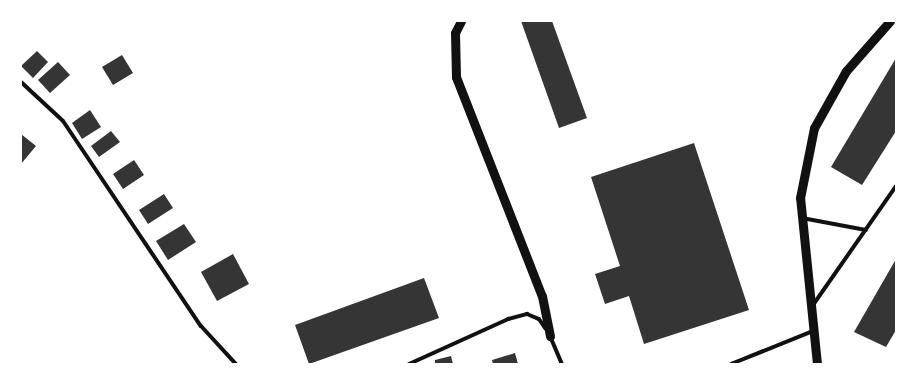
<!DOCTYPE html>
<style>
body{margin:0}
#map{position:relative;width:917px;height:385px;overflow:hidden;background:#fff;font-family:"Open Sans",sans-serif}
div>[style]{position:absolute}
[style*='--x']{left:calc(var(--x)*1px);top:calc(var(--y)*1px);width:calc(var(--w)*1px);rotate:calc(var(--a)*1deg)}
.building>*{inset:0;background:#353535}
.service>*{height:4px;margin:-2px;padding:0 2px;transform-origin:2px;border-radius:2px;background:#111}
.tertiary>*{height:9px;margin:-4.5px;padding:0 4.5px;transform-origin:4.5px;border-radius:4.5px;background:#111}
span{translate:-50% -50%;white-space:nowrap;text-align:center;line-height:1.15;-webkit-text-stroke:4px #fff;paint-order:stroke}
.frame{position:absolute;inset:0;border:22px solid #fff;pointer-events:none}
</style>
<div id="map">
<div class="building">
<i style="clip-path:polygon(521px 21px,552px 21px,587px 118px,559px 128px)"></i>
<i style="clip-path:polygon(37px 51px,48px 62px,33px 78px,21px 66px)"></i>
<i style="clip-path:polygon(122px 55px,133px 73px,113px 85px,102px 67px)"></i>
<i style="clip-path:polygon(896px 58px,896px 131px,862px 185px,831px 167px)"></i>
<i style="clip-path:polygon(58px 62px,70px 75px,50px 93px,38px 80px)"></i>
<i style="clip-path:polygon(90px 110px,101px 127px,82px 139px,72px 123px)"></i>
<i style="clip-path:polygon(111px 131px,120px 142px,99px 157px,91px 146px)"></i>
<i style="clip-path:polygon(21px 134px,36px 146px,21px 164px)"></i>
<i style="clip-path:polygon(694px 143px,749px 310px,644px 344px,629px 296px,605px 304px,595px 274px,620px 266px,591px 177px)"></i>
<i style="clip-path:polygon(134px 160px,144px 175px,123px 189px,113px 174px)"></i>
<i style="clip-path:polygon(164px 194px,173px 208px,148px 224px,139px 210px)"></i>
<i style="clip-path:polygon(184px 224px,196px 242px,168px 260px,156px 241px)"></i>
<i style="clip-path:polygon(233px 254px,249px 284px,217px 301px,201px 272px)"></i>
<i style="clip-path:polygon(896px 259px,896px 330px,886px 347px,854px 332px)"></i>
<i style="clip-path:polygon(424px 278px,439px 318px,309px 364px,295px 325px)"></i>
<i style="clip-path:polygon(515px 353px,518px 364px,493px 364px,492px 360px)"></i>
<i style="clip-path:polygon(451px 356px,453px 364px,435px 364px,435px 360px)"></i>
</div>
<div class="service">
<i style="--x:21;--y:82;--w:57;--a:42.9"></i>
<i style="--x:63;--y:121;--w:247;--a:56.1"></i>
<i style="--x:201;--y:326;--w:52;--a:47.4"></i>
<i style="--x:802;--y:218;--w:65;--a:10.6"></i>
<i style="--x:813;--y:305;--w:145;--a:-55.1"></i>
<i style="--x:550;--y:336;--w:30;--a:67"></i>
<i style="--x:409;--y:364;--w:109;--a:-24.4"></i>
<i style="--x:508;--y:319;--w:20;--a:-15"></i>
<i style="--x:527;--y:314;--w:13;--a:23"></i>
<i style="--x:539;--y:319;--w:11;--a:56"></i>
<i style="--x:731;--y:364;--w:88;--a:-21.9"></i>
</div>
<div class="tertiary">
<i style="--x:461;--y:21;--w:13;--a:117"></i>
<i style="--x:455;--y:33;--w:44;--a:88.7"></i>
<i style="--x:456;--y:77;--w:235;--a:68.6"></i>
<i style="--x:542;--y:296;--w:41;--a:78.7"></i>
<i style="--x:817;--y:364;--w:167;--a:-95.8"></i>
<i style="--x:800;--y:198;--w:71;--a:-78.7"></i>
<i style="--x:814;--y:128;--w:65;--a:-60.7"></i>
<i style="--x:846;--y:71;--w:67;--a:-48.7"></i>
</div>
<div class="frame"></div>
</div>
